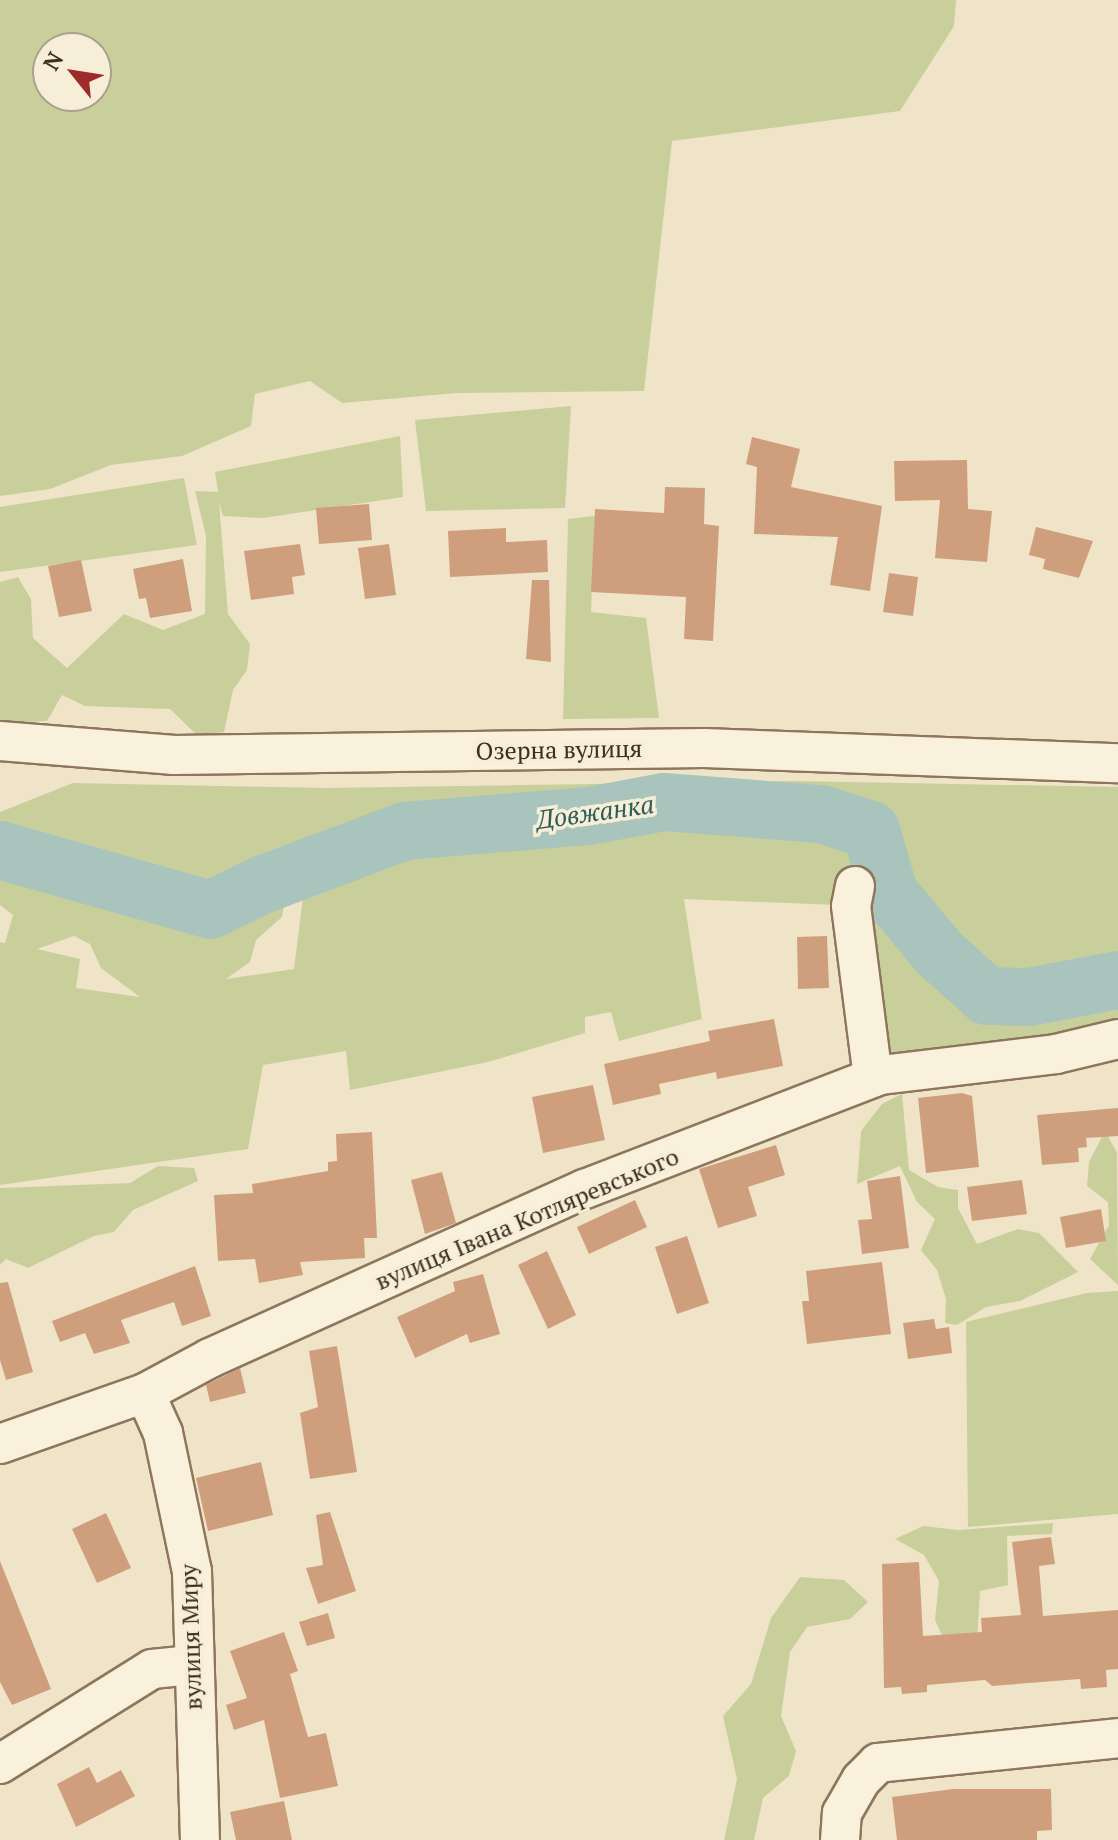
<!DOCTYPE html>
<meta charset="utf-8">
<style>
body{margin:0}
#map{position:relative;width:1118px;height:1840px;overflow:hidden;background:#f0e4c8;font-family:"PT Serif",serif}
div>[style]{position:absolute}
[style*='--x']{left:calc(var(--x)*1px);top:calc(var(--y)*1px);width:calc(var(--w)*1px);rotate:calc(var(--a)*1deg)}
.green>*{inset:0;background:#c9cf9b}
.river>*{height:58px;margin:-29px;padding:0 29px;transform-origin:29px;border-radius:29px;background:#a9c4bc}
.building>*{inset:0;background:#cf9f7d}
.roads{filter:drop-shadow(2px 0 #8d765c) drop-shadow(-2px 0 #8d765c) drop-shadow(0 2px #8d765c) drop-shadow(0 -2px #8d765c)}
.minor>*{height:38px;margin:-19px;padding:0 19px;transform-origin:19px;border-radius:19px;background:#faf1dc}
span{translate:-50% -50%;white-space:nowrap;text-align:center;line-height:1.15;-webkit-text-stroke:7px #f7eed8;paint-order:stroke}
.street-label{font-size:24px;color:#3d2e20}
.water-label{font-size:26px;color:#2f5d5a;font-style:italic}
.north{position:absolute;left:32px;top:32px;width:80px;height:80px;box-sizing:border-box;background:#f7eed8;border:2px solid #ada18e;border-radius:50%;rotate:300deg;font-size:22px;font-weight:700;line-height:32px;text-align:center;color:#3d2e20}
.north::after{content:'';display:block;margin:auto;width:28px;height:36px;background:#9e2a2b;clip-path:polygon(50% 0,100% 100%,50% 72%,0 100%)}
</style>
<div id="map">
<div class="green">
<i style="clip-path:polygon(evenodd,0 0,956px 0,954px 26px,900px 111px,672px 141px,644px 391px,457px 393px,342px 403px,310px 381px,255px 394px,251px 426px,182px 456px,111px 465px,50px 489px,0 496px,0 0,48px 48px,96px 48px,96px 96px,48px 96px,48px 48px)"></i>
<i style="clip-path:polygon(571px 406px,565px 508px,426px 511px,415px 420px)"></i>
<i style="clip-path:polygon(400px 436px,403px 497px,263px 518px,223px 516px,219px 502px,228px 614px,250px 644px,247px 670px,233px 690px,224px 732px,197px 735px,170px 709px,85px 706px,62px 695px,47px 721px,0 723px,0 582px,18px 577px,31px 599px,33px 638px,67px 668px,124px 614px,163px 630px,205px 614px,206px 536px,195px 491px,218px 492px,215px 472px)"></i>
<i style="clip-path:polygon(184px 478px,197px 545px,0 572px,0 507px)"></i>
<i style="clip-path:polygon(595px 516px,591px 612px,646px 618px,659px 718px,563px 719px,568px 519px)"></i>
<i style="clip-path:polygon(evenodd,797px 781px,1118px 787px,1118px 1039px,881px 1075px,836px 905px,684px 899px,702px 1019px,619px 1041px,611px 1012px,585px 1017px,585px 1033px,488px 1062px,350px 1090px,346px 1051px,263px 1065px,248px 1149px,0 1185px,0 942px,5px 943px,13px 915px,0 905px,0 812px,73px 783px,325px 788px,797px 781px,303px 897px,294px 969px,226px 979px,250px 962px,256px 940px,282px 917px,285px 901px,303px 897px,797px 781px,74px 936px,90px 944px,101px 968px,140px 997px,76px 988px,80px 959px,37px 949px,74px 936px)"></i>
<i style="clip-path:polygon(902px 1094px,909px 1170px,938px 1187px,958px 1190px,958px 1208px,977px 1244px,1018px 1229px,1039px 1233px,1078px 1272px,1020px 1301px,986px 1307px,957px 1325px,945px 1323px,946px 1299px,937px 1270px,921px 1250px,935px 1219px,917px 1202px,900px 1166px,857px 1184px,861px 1131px,882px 1104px)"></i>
<i style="clip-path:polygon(1105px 1131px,1117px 1153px,1118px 1285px,1090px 1259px,1109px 1225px,1108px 1202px,1087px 1186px,1089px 1162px)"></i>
<i style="clip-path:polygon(158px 1166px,194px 1168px,198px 1181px,133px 1210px,114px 1232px,94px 1236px,28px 1268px,6px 1259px,0 1265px,0 1188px,130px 1183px)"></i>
<i style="clip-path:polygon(1118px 1291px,1118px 1514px,968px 1527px,966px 1322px,1087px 1293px)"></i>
<i style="clip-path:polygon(1053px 1523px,1052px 1534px,1007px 1536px,1008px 1585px,980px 1591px,975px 1676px,961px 1677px,935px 1620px,939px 1581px,924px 1555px,895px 1539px,923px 1526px,958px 1530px)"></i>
<i style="clip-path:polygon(800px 1577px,844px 1580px,868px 1602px,850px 1619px,807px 1627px,790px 1652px,781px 1716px,796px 1751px,789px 1776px,763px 1798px,754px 1840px,724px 1840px,737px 1779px,723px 1716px,751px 1684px,771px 1618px)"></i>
</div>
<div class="river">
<i style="--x:0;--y:850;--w:218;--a:15.9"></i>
<i style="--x:210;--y:910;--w:60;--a:-25.7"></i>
<i style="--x:264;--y:884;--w:151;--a:-20.6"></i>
<i style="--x:405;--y:831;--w:185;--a:-4.7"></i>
<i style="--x:589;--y:816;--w:76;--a:-10.6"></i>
<i style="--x:664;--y:802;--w:157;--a:4.4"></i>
<i style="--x:821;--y:814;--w:52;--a:17.7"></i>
<i style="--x:871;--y:830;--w:66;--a:74.1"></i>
<i style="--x:889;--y:893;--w:78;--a:50.2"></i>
<i style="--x:939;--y:953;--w:64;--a:41.9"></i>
<i style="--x:987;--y:996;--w:42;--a:1.4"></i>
<i style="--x:1029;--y:997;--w:91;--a:-10.8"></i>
</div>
<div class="building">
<i style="clip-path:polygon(752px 437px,800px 449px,791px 487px,882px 506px,870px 591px,830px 585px,838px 537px,754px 534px,757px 467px,746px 464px)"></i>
<i style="clip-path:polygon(967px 460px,968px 509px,992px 511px,987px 562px,935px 558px,940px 500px,895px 501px,894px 461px)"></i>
<i style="clip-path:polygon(665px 487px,705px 488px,704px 524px,719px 526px,713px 641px,684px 639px,686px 597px,591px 592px,595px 509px,664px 513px)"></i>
<i style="clip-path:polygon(369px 504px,372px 540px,319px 544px,316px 508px)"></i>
<i style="clip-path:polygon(1036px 527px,1093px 541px,1079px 578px,1043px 569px,1045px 559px,1029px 555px)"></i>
<i style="clip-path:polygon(506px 528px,506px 542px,547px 540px,548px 572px,450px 577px,448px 531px)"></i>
<i style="clip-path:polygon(300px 544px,305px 575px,292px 577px,294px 594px,251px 600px,244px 551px)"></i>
<i style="clip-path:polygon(389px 544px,396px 595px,365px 599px,358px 548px)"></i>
<i style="clip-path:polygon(183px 559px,192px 611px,150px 618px,146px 598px,139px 599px,133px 569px)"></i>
<i style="clip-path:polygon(81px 560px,92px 611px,59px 617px,48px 566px)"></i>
<i style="clip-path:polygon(889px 573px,918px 577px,913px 616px,883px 612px)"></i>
<i style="clip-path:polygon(532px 580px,549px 580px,551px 662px,526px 659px)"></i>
<i style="clip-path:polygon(827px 936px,829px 988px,798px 989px,797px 937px)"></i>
<i style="clip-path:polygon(774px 1019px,783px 1066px,717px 1079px,716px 1072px,659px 1084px,661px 1094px,613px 1105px,604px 1064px,710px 1041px,708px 1031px)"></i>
<i style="clip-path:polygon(593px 1085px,605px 1140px,543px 1153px,532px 1097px)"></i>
<i style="clip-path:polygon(962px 1093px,972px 1096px,979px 1167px,926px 1173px,918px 1098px)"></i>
<i style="clip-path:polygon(1118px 1108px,1118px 1136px,1086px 1138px,1087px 1147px,1078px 1148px,1079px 1162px,1042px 1165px,1037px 1115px)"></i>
<i style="clip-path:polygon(372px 1132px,377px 1238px,364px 1238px,365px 1258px,300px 1262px,303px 1275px,259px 1283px,255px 1259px,218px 1261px,214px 1195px,253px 1193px,252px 1184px,328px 1171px,328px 1162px,337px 1161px,336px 1134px)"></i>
<i style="clip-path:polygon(776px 1145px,785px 1175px,748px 1187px,757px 1216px,718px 1228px,699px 1169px)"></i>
<i style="clip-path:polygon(442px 1172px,456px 1223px,425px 1234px,411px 1180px)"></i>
<i style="clip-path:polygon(900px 1176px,909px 1248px,862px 1254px,858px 1220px,872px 1219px,867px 1181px)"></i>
<i style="clip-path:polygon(1022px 1180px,1027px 1214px,972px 1221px,967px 1187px)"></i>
<i style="clip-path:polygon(635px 1200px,647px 1227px,589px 1254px,577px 1227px)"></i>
<i style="clip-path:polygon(1101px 1209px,1106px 1241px,1066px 1248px,1060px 1217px)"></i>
<i style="clip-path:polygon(687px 1236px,709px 1303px,677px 1314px,655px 1247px)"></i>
<i style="clip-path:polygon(547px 1251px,576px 1315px,548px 1329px,518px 1265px)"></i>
<i style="clip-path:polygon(882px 1262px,891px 1334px,807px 1344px,802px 1301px,809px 1301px,806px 1271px)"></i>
<i style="clip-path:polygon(195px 1266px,211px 1316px,182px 1326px,174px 1302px,121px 1320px,130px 1343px,94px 1354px,85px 1333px,60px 1342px,52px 1321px)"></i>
<i style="clip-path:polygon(483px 1274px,500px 1334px,470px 1343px,467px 1334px,415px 1358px,397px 1317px,455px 1291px,453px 1282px)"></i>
<i style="clip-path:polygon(8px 1282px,33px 1372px,6px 1380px,0 1360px,0 1283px)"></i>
<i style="clip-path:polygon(934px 1319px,936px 1329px,949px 1327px,952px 1353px,908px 1359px,903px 1323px)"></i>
<i style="clip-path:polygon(337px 1346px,357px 1472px,310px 1479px,300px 1413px,318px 1407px,309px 1351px)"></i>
<i style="clip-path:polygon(240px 1368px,246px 1393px,210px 1402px,206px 1385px)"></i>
<i style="clip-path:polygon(261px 1462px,273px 1515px,208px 1531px,196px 1478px)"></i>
<i style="clip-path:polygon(330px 1512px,356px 1591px,318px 1604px,306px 1568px,323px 1565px,316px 1515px)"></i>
<i style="clip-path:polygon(106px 1513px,131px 1568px,97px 1583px,72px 1529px)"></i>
<i style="clip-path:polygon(1051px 1537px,1055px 1564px,1039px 1566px,1043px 1616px,1118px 1610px,1118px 1669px,1106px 1670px,1107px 1687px,1081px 1689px,1080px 1679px,992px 1686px,985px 1680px,927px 1685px,927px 1692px,902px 1694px,901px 1687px,884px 1688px,882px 1564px,919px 1562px,923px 1636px,982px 1632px,981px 1618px,1021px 1615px,1012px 1542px)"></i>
<i style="clip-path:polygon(0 1561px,51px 1689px,12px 1705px,0 1682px)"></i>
<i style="clip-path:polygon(328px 1613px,335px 1638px,307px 1646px,299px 1622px)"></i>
<i style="clip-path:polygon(284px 1632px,298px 1671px,290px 1674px,308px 1737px,326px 1733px,338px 1786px,280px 1798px,264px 1720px,234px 1730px,226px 1705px,247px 1698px,230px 1651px)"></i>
<i style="clip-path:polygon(89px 1767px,97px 1783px,121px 1770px,135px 1796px,76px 1827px,57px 1784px)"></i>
<i style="clip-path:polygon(953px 1789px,1051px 1789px,1052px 1830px,1037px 1831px,1037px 1840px,897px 1840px,892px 1797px)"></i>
<i style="clip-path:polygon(284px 1801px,292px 1840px,236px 1840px,230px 1812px)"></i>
</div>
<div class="roads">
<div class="minor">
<i style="--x:0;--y:741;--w:175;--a:4.6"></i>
<i style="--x:174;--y:755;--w:530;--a:-0.76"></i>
<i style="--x:704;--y:748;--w:414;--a:2.1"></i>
<i style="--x:855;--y:886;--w:20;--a:101"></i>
<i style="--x:851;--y:906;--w:173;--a:82.7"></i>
<i style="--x:145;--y:1393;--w:44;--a:65.8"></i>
<i style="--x:163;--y:1433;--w:142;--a:78.2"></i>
<i style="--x:192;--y:1572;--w:268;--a:88.3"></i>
<i style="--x:0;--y:1444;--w:154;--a:-19.4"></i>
<i style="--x:145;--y:1393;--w:74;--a:-28.3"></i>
<i style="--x:210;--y:1358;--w:411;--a:-24.3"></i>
<i style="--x:585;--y:1189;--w:317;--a:-21.1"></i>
<i style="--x:881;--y:1075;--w:176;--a:-6.8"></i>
<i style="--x:1056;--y:1054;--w:64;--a:-13.6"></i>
<i style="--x:0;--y:1764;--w:179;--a:-32"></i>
<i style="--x:152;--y:1669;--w:40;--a:-5.7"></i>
<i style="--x:840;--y:1840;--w:27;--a:-86"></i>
<i style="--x:842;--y:1813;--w:38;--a:-60"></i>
<i style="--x:861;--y:1780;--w:24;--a:-45"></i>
<i style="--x:878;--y:1763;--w:241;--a:-5.9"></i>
</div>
</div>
<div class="street-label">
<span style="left:559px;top:750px;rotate:-1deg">Озерна вулиця</span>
<span style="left:527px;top:1219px;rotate:-23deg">вулиця Івана Котляревського</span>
<span style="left:191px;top:1637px;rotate:-92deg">вулиця Миру</span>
</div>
<div class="water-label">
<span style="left:595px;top:812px;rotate:-8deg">Довжанка</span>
</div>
<div class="north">N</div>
</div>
